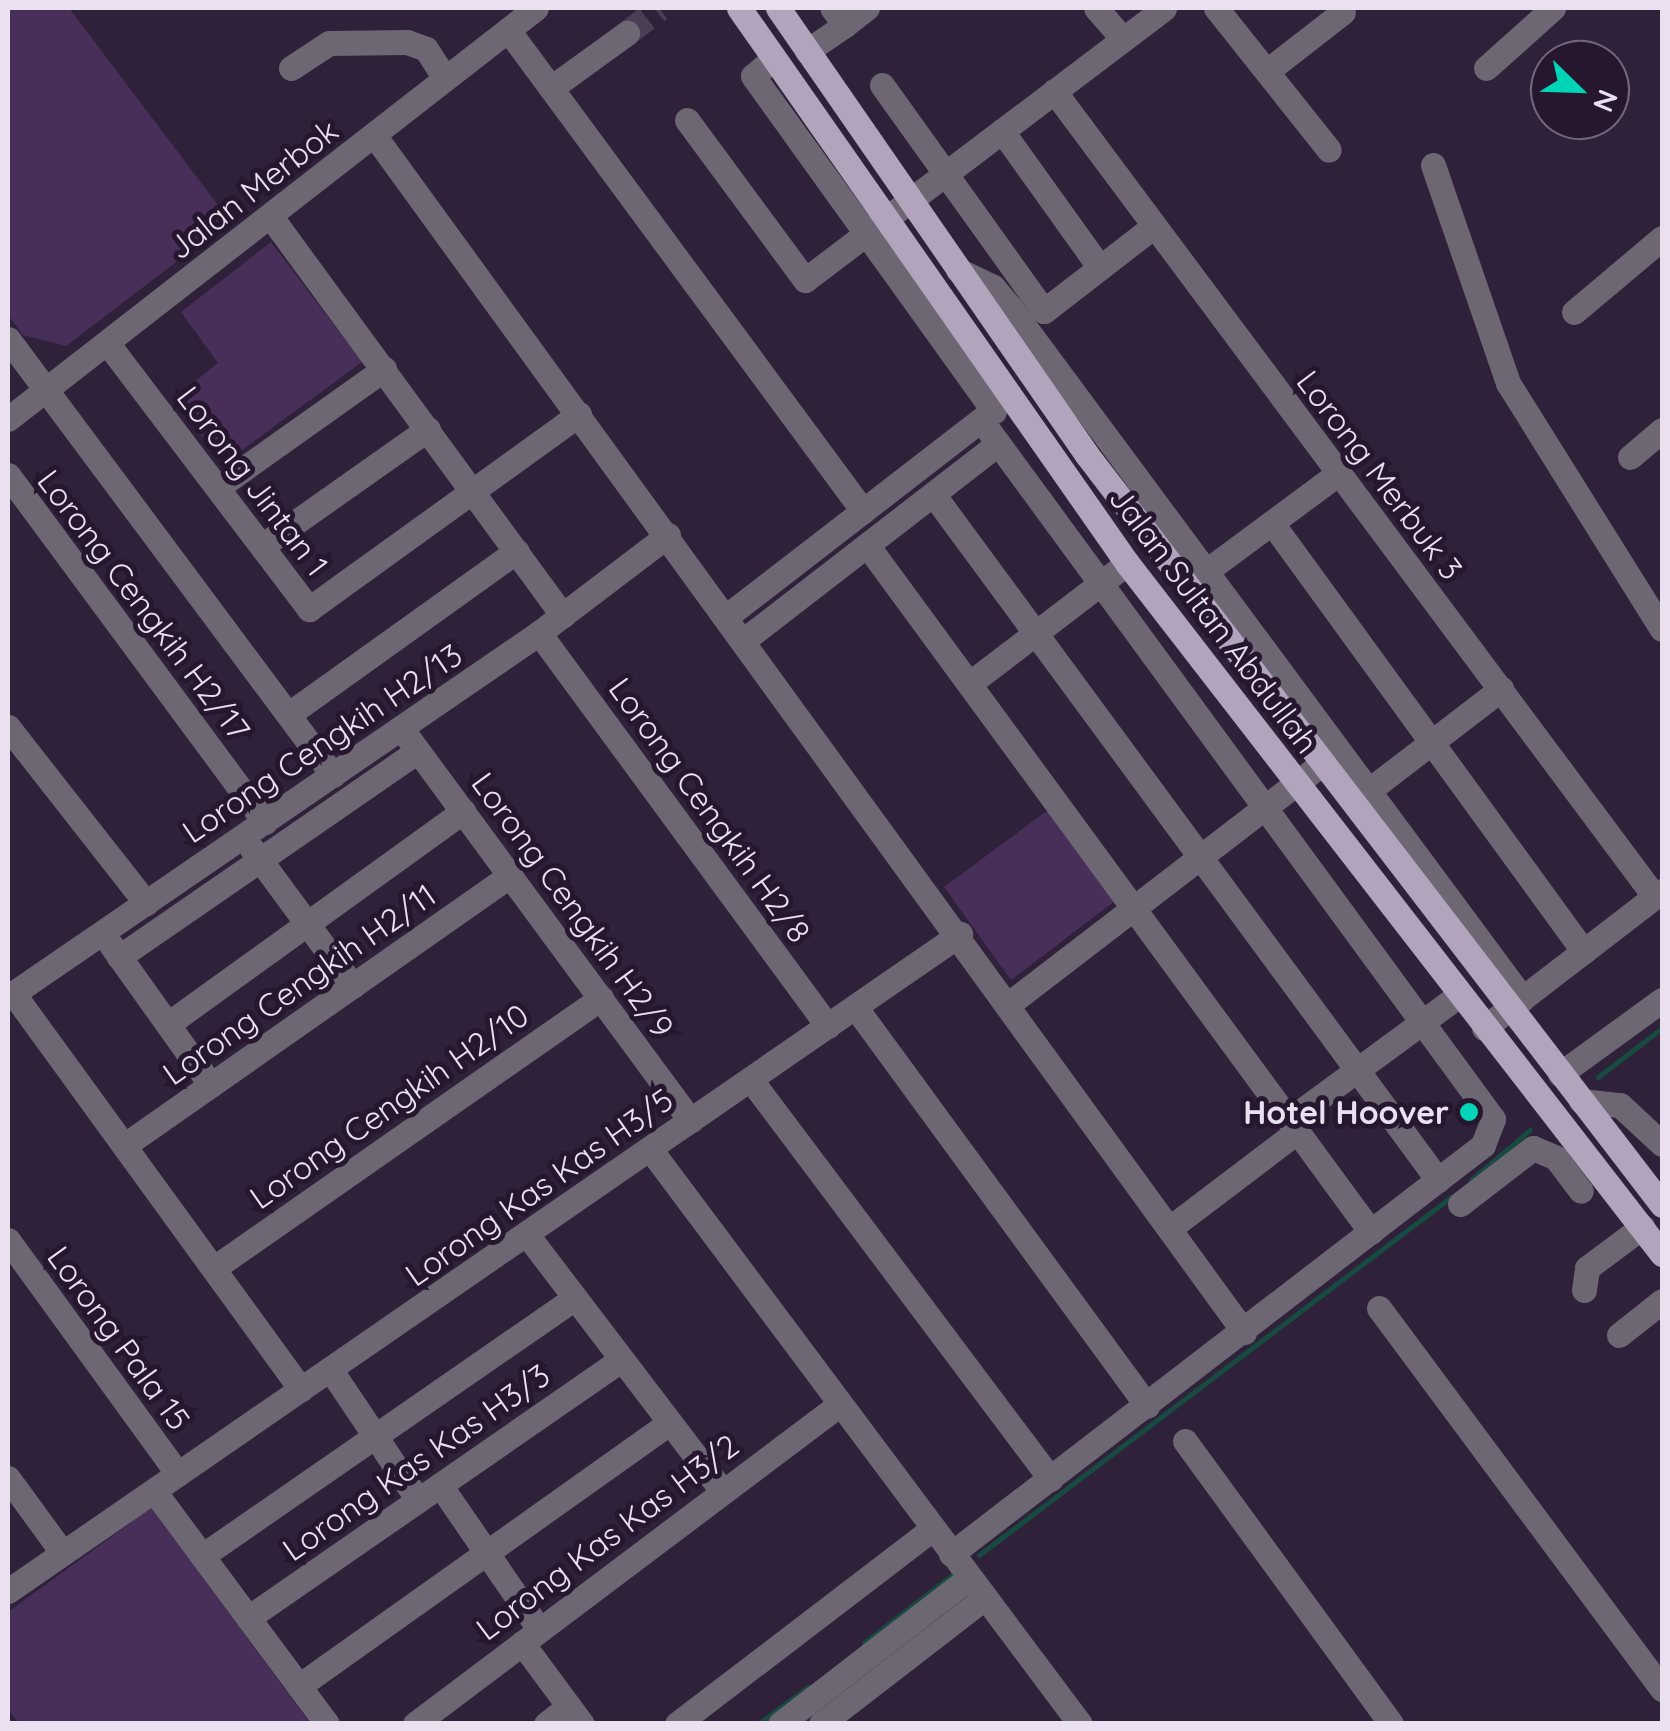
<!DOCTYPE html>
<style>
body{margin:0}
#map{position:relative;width:1670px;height:1731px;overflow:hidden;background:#2f2139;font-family:Quicksand,sans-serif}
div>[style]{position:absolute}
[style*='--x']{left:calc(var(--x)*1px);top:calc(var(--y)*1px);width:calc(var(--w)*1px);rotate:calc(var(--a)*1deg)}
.green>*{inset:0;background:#482f59}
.stream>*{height:5px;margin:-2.5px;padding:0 2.5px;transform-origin:2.5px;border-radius:2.5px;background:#174b41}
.minor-tunnel>*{height:25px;margin-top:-12.5px;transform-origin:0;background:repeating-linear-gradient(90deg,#4b3e54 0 25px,transparent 0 37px)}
.minor>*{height:25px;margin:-12.5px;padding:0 12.5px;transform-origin:12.5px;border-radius:12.5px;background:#6d6673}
.major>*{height:25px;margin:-12.5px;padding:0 12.5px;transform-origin:12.5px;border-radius:12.5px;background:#b3a4be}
.dots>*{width:28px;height:28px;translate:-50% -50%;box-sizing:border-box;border:5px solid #26172f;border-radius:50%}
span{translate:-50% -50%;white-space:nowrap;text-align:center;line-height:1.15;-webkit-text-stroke:10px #26172f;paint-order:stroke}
.street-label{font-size:32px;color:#eae0f0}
.poi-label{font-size:32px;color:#eae0f0;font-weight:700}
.right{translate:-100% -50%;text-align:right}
.frame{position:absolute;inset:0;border:10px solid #eae0f0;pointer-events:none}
.north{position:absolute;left:1530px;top:40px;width:100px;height:100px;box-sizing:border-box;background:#26172f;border:2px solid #74677c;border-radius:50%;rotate:113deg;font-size:28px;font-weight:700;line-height:40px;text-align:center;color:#eae0f0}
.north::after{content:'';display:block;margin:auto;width:35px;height:45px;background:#00d5b7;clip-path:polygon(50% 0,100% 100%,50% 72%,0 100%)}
</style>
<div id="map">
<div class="green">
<i style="clip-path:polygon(8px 8px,69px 8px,230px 221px,66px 346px,23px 335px,8px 315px)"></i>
<i style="clip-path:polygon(271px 242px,362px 362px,223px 464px,173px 399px,218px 363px,181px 312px)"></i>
<i style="clip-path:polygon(1048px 810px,1115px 901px,1011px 980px,944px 887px)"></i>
<i style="clip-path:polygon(151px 1508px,310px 1723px,19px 1724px,8px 1709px,8px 1612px)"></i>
</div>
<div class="stream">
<i style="--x:1598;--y:1077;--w:81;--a:-37.4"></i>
<i style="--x:1471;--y:1180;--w:77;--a:-40.3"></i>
<i style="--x:979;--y:1555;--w:592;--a:-37.18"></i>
<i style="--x:864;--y:1643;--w:111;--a:-37.7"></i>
<i style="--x:758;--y:1724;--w:62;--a:-36.5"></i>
</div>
<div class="minor-tunnel">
<i style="--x:627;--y:33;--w:41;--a:-37.1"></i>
</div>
<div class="minor">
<i style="--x:1096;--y:8;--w:41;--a:48.9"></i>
<i style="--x:1216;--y:8;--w:181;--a:51.5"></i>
<i style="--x:845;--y:25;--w:28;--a:-38"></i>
<i style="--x:508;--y:30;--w:598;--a:53.57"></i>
<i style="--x:807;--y:51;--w:46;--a:-34.4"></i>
<i style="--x:845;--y:25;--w:21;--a:-127"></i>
<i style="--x:773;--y:59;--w:26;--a:140"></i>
<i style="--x:753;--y:76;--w:413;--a:54.3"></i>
<i style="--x:291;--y:68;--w:45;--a:-33.3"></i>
<i style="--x:329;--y:43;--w:78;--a:-0.7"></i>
<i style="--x:407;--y:42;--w:20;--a:20"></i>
<i style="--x:426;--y:49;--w:35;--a:57"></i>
<i style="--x:1486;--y:68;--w:90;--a:-41.8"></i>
<i style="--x:1267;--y:71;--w:96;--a:-37.8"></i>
<i style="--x:882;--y:85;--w:278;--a:54.4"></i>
<i style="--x:1044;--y:311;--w:139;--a:-37.7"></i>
<i style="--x:551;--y:88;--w:94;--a:-35.9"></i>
<i style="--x:1054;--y:91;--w:1005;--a:53.29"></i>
<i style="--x:687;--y:120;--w:199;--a:53.6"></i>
<i style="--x:805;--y:280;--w:450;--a:-37.1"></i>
<i style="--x:1002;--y:131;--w:168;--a:54.4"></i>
<i style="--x:374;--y:135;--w:1480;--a:53.99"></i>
<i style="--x:1433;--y:165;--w:231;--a:71"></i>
<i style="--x:1508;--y:383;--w:290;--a:58"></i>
<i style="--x:271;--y:217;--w:494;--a:53.8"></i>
<i style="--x:958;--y:270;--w:39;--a:26"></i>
<i style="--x:993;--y:287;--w:26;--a:50"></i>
<i style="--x:1010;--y:307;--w:861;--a:53.45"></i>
<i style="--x:1574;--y:312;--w:115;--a:-40.1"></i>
<i style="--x:8;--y:339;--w:544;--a:53.3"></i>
<i style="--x:108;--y:344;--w:333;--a:52.8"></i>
<i style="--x:309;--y:609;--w:333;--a:-35.8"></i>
<i style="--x:8;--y:419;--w:669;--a:-37.9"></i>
<i style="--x:1630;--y:457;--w:42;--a:-40.2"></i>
<i style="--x:8;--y:475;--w:432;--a:53.5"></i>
<i style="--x:218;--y:487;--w:204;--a:-35.4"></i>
<i style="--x:933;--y:494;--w:852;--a:53.64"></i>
<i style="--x:1272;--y:523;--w:530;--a:53.97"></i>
<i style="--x:867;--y:545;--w:852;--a:53.74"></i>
<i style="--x:262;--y:546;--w:203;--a:-35.2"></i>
<i style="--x:1205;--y:572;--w:167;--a:-36.5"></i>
<i style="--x:727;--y:616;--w:335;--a:-37.7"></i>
<i style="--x:539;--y:633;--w:488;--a:53.7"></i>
<i style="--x:744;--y:640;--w:321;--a:-37.7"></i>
<i style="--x:969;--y:684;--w:199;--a:-37.4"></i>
<i style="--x:289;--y:714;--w:280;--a:-35.6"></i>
<i style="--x:8;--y:727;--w:224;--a:51.9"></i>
<i style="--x:401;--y:728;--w:488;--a:53.6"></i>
<i style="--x:1368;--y:791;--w:168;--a:-37.5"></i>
<i style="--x:252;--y:849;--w:170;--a:53.6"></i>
<i style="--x:111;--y:945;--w:172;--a:54.5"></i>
<i style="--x:119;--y:957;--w:363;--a:-34.6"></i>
<i style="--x:13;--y:993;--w:490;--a:54"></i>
<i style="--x:8;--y:997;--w:644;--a:-34.43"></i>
<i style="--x:539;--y:633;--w:162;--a:-37.2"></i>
<i style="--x:1010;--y:1003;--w:393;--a:-37.5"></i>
<i style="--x:856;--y:1008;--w:493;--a:53.8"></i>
<i style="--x:168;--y:1024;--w:364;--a:-35.8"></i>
<i style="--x:1484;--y:1028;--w:225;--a:-37.6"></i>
<i style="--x:1560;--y:1074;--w:126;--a:-36"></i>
<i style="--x:751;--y:1080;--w:499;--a:53.1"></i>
<i style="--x:1581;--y:1101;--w:39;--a:6"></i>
<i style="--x:1620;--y:1105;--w:57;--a:42.9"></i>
<i style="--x:1289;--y:1120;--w:211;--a:-36.3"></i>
<i style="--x:125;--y:1145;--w:471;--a:-35"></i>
<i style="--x:650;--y:1149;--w:718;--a:53.21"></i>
<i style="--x:1460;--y:1204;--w:92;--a:-37.5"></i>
<i style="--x:1533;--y:1148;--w:25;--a:23"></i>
<i style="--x:1556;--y:1158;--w:41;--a:52.9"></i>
<i style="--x:1170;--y:1228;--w:161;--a:-37.2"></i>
<i style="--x:528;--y:1236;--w:320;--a:52.7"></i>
<i style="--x:8;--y:1240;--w:289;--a:54"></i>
<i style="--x:214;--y:1268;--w:472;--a:-34.9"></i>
<i style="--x:1584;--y:1290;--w:22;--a:-82"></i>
<i style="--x:1587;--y:1268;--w:69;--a:-36.7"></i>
<i style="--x:1379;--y:1308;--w:475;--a:53.4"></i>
<i style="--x:1619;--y:1335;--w:55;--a:-38.3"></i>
<i style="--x:330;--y:1369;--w:158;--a:56.1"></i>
<i style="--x:1185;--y:1441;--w:350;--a:53.9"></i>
<i style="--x:8;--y:1478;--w:92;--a:53.9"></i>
<i style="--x:440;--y:1485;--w:175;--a:55.5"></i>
<i style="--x:154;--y:1491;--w:290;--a:53.4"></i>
<i style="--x:951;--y:1554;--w:671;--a:-37.55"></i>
<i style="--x:1483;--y:1145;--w:28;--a:-69"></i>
<i style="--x:1493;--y:1119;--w:866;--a:-126.22"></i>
<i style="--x:202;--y:1556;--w:453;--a:-34.7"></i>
<i style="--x:8;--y:1591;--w:1157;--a:-34.61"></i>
<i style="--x:248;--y:1618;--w:453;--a:-34.7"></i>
<i style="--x:522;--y:1643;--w:101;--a:53.5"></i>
<i style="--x:299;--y:1686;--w:454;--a:-35.4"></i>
<i style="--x:415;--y:1724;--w:532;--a:-36.98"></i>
<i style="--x:546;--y:1724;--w:29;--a:-38"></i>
<i style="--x:677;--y:1724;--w:321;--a:-37.4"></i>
<i style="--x:780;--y:1724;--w:239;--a:-37.7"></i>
<i style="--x:821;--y:1724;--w:206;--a:-37.7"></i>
</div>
<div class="major">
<i style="--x:739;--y:8;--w:677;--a:55.04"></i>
<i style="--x:1127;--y:563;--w:874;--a:52.25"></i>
<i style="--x:778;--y:8;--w:543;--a:55.34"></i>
<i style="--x:1087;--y:455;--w:945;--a:52.52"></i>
</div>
<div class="dots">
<i style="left:1469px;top:1112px;background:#00d5b7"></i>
</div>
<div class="street-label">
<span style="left:253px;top:189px;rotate:-38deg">Jalan Merbok</span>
<span style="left:1380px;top:475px;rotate:53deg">Lorong Merbuk 3</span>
<span style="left:253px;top:481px;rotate:53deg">Lorong Jintan 1</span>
<span style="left:144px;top:605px;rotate:53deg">Lorong Cengkih H2/17</span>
<span style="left:1214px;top:620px;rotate:53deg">Jalan Sultan Abdullah</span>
<span style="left:322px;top:743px;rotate:-34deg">Lorong Cengkih H2/13</span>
<span style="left:710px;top:810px;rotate:54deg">Lorong Cengkih H2/8</span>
<span style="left:573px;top:905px;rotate:54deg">Lorong Cengkih H2/9</span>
<span style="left:299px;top:984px;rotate:-35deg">Lorong Cengkih H2/11</span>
<span style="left:389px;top:1106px;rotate:-35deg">Lorong Cengkih H2/10</span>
<span style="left:539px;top:1187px;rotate:-35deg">Lorong Kas Kas H3/5</span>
<span style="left:119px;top:1338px;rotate:54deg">Lorong Pala 15</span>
<span style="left:416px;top:1462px;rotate:-35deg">Lorong Kas Kas H3/3</span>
<span style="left:607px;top:1537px;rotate:-37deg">Lorong Kas Kas H3/2</span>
</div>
<div class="poi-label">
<span class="right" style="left:1449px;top:1112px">Hotel Hoover</span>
</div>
<div class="frame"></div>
<div class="north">N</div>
</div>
